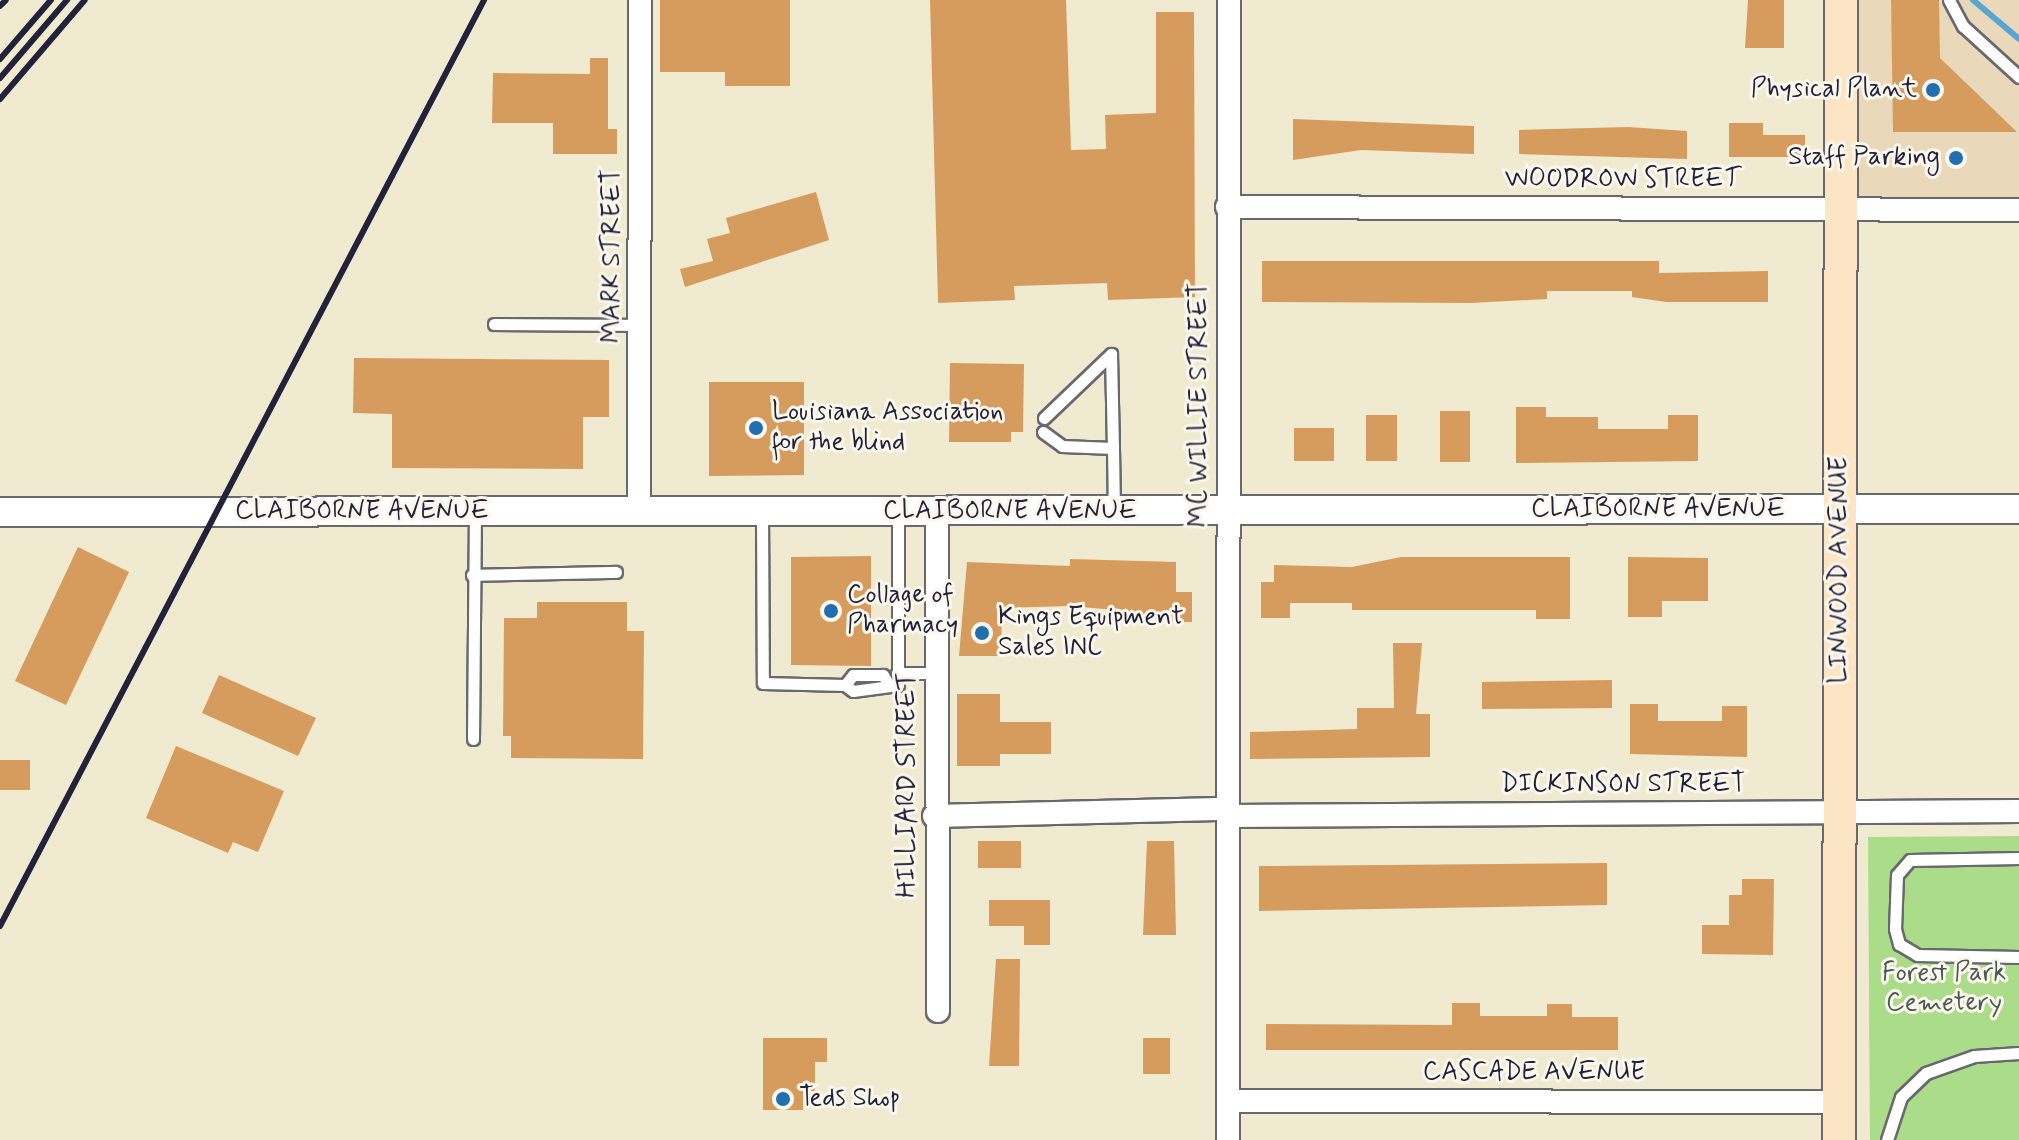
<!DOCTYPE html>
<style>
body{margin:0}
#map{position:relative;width:2019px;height:1140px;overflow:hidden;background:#efead0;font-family:Mynerve,sans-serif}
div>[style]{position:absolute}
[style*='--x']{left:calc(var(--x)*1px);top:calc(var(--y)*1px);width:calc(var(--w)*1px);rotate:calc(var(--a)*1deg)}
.built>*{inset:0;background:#e9d9ba}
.green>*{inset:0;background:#aadc8a}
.stream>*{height:6px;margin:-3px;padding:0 3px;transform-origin:3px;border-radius:3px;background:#58a5d1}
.building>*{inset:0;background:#d69c5e}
.roads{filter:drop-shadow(2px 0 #6a686f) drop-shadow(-2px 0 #6a686f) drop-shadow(0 2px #6a686f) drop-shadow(0 -2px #6a686f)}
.service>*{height:11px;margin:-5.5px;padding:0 5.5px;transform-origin:5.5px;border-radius:5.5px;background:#fff}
.minor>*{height:22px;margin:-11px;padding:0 11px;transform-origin:11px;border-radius:11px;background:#fff}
.tertiary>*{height:28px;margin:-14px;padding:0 14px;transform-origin:14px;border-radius:14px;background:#fff}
.secondary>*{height:32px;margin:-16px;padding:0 16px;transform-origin:16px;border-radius:16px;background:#fce5c4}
.rail>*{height:6px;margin:-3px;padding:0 3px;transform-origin:3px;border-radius:3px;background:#22223b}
.dots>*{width:22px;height:22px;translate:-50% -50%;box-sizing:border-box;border:4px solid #fbf7ec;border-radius:50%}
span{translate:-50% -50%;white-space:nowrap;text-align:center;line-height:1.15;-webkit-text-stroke:6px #fbf7ec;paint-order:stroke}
.poi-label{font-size:26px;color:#22223b}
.right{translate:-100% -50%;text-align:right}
.left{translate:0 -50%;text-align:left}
.street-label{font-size:26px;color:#22223b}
.park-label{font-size:26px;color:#4b5a53}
</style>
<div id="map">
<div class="built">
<i style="clip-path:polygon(1829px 0,2019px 0,2019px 197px,1854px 199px)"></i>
</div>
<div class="green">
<i style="clip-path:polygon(2019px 836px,2019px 1140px,1870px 1140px,1868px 837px)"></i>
</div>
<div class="stream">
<i style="--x:1973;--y:0;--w:60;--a:40.3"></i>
</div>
<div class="building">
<i style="clip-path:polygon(660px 0,790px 0,790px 86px,725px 86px,725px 72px,660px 72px)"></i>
<i style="clip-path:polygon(930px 0,1066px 0,1071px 150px,1106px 149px,1105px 115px,1156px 113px,1156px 12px,1194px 12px,1195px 297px,1108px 300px,1107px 283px,1014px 286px,1015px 300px,938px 303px)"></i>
<i style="clip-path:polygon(1748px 0,1784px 0,1784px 48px,1745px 48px)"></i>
<i style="clip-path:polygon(1891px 0,1939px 0,1940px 58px,2017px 132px,1893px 132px)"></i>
<i style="clip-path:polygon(590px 58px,608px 58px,608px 129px,617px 129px,617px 154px,553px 154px,553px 123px,492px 123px,493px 73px,590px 74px)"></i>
<i style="clip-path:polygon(1293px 119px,1474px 126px,1474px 154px,1361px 150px,1293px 160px)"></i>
<i style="clip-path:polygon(1729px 123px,1763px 123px,1763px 135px,1805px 135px,1805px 157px,1729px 157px)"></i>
<i style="clip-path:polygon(1628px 127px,1687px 131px,1687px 159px,1519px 154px,1519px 130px)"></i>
<i style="clip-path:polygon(816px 192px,829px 240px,685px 287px,680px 269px,713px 261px,707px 239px,730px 233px,726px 218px)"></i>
<i style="clip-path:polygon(1262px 261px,1659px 261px,1659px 273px,1768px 271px,1768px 302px,1666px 302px,1632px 297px,1632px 291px,1547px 291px,1547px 299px,1471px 303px,1262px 302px)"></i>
<i style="clip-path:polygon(354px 358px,609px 360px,609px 417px,583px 417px,583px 469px,392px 468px,392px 414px,353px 413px)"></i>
<i style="clip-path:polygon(950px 363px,1024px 364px,1023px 432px,1011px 432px,1011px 442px,949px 442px)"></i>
<i style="clip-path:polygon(709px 382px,804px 382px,804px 475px,709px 476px)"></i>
<i style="clip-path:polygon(1516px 407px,1546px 407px,1546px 417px,1598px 417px,1598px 429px,1668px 429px,1668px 415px,1698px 415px,1698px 461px,1516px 463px)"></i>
<i style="clip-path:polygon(1440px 411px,1470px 411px,1470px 462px,1440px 462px)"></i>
<i style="clip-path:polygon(1366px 415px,1397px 415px,1397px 461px,1366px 461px)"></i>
<i style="clip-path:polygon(1294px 428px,1334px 428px,1334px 461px,1294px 461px)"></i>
<i style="clip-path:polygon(78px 547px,129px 572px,66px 705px,15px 681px)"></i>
<i style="clip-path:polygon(871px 556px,871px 666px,791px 665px,791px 557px)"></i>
<i style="clip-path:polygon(1401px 557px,1570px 557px,1570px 619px,1536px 619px,1536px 610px,1352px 610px,1352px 603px,1290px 603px,1290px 618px,1261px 618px,1261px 582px,1274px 582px,1274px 565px,1352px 567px)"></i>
<i style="clip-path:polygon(1628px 557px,1708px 558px,1708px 601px,1662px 601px,1662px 617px,1628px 617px)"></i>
<i style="clip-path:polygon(1070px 559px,1176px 562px,1176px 592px,1192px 592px,1192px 622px,1127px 622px,1127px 611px,1070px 606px,1002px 608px,1001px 656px,959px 656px,967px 562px,1070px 566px)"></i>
<i style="clip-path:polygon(537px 602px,627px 602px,627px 631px,644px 631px,643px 759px,511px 758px,511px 736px,503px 736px,504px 618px,537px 618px)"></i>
<i style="clip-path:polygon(1393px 643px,1422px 643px,1416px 714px,1430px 714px,1430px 757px,1250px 759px,1250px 732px,1357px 729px,1357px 708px,1394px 708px)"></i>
<i style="clip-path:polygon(219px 675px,316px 718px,298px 756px,202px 713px)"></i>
<i style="clip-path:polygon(1612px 680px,1612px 708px,1482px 709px,1482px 682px)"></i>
<i style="clip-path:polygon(957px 694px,1000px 694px,1000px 722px,1051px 722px,1051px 754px,1000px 754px,1000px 766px,957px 766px)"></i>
<i style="clip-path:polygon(1630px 704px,1658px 704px,1658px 721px,1722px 721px,1722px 706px,1747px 706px,1747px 757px,1630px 754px)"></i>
<i style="clip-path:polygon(176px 746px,284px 791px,258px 852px,233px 842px,228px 853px,146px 818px)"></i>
<i style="clip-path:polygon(0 760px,30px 760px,30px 790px,0 790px)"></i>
<i style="clip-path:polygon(978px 841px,1021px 841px,1021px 868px,978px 868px)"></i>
<i style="clip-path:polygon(1147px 841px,1174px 841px,1176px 935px,1143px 935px)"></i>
<i style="clip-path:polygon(1607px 863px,1607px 905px,1259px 911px,1259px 866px)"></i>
<i style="clip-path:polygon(1742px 879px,1774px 879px,1773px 955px,1702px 954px,1702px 925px,1729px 925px,1729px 895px,1742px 895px)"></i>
<i style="clip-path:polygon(989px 900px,1050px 900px,1050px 945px,1024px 945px,1024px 926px,989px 926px)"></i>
<i style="clip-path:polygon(996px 959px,1020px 959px,1019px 1066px,989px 1066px)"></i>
<i style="clip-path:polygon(1452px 1003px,1480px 1003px,1480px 1016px,1547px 1016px,1547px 1004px,1572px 1004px,1572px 1017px,1618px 1017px,1618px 1050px,1266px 1050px,1266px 1024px,1452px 1025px)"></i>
<i style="clip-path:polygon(763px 1038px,827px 1038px,827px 1062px,815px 1062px,815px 1091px,803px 1091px,803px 1110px,763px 1110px)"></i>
<i style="clip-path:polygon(1143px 1038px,1170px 1038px,1170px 1074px,1143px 1074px)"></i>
</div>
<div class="roads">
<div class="service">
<i style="--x:1949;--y:0;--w:30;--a:62"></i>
<i style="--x:1963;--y:26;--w:76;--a:42.3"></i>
<i style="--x:494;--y:324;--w:146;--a:0.4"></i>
<i style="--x:1044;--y:418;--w:93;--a:-43.7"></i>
<i style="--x:1111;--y:354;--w:94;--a:88.8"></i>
<i style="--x:1043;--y:432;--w:24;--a:36"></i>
<i style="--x:1062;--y:446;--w:51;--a:2.2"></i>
<i style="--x:1113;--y:448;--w:63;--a:89.1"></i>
<i style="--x:762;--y:512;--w:171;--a:89.7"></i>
<i style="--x:763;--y:683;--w:82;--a:1.4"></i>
<i style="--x:472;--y:575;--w:144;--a:-1.2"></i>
<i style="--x:897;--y:673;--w:38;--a:0"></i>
<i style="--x:889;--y:685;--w:12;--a:-121"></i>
<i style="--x:883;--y:675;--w:30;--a:180"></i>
<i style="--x:853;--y:675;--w:13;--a:129"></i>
<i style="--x:845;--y:685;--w:10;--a:37"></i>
<i style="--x:853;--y:691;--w:45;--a:-7.6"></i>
<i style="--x:898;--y:685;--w:173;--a:-90"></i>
<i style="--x:473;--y:739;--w:227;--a:-89.5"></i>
<i style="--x:2019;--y:858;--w:109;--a:178.9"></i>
<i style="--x:1910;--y:860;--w:20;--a:131"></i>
<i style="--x:1897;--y:875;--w:54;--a:92.1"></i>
<i style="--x:1895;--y:929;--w:16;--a:75"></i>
<i style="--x:1899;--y:944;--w:21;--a:31"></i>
<i style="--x:1917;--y:955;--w:102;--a:1.1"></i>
<i style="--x:1887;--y:1140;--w:45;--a:-72"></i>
<i style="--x:1901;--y:1097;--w:35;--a:-44"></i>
<i style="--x:1926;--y:1073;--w:51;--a:-19.5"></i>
<i style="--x:1974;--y:1056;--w:45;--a:-3.8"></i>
</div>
<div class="minor">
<i style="--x:1227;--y:207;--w:792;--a:0.22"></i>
<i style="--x:639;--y:512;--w:512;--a:-89.89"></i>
<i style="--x:937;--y:512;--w:499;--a:89.9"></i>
<i style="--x:934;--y:816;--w:294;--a:-1.4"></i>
<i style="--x:1228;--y:816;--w:791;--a:-0.36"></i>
<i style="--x:1228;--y:1101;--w:611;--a:0.09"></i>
<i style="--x:1228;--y:1140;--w:1140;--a:-89.95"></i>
</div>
<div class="tertiary">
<i style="--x:0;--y:512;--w:2019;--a:-0.09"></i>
</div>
<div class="secondary">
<i style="--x:1839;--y:1140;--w:1140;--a:-89.9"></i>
</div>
</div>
<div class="rail">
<i style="--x:0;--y:6;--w:8;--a:-45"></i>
<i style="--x:0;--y:59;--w:78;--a:-49.2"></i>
<i style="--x:0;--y:78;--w:103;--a:-49.3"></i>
<i style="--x:0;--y:99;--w:130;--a:-49.4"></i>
<i style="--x:0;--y:926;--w:1045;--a:-62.4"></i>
</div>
<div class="dots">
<i style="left:1933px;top:90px;background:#1f6fb2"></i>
<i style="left:1956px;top:158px;background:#1f6fb2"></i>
<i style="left:756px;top:428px;background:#1f6fb2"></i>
<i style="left:831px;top:611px;background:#1f6fb2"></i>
<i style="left:982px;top:633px;background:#1f6fb2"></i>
<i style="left:783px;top:1099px;background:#1f6fb2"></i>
</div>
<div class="poi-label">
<span class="right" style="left:1917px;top:90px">Physical Plant</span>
<span class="right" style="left:1940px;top:158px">Staff Parking</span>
<span class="left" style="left:772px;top:428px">Louisiana Association<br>for the blind</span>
<span class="left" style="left:847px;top:611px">Collage of<br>Pharmacy</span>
<span class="left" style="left:998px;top:633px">Kings Equipment<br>Sales INC</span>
<span class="left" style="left:799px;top:1099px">Teds Shop</span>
</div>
<div class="street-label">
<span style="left:1623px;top:180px">WOODROW STREET</span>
<span style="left:613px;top:256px;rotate:-90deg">MARK STREET</span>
<span style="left:1200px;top:405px;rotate:-90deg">MC WILLIE STREET</span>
<span style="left:1658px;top:510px">CLAIBORNE AVENUE</span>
<span style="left:362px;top:512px">CLAIBORNE AVENUE</span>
<span style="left:1010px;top:512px">CLAIBORNE AVENUE</span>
<span style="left:1840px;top:570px;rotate:-90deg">LINWOOD AVENUE</span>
<span style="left:908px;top:785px;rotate:-90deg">HILLIARD STREET</span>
<span style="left:1623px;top:785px">DICKINSON STREET</span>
<span style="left:1534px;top:1073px">CASCADE AVENUE</span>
</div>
<div class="park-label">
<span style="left:1944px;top:989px">Forest Park<br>Cemetery</span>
</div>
</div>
